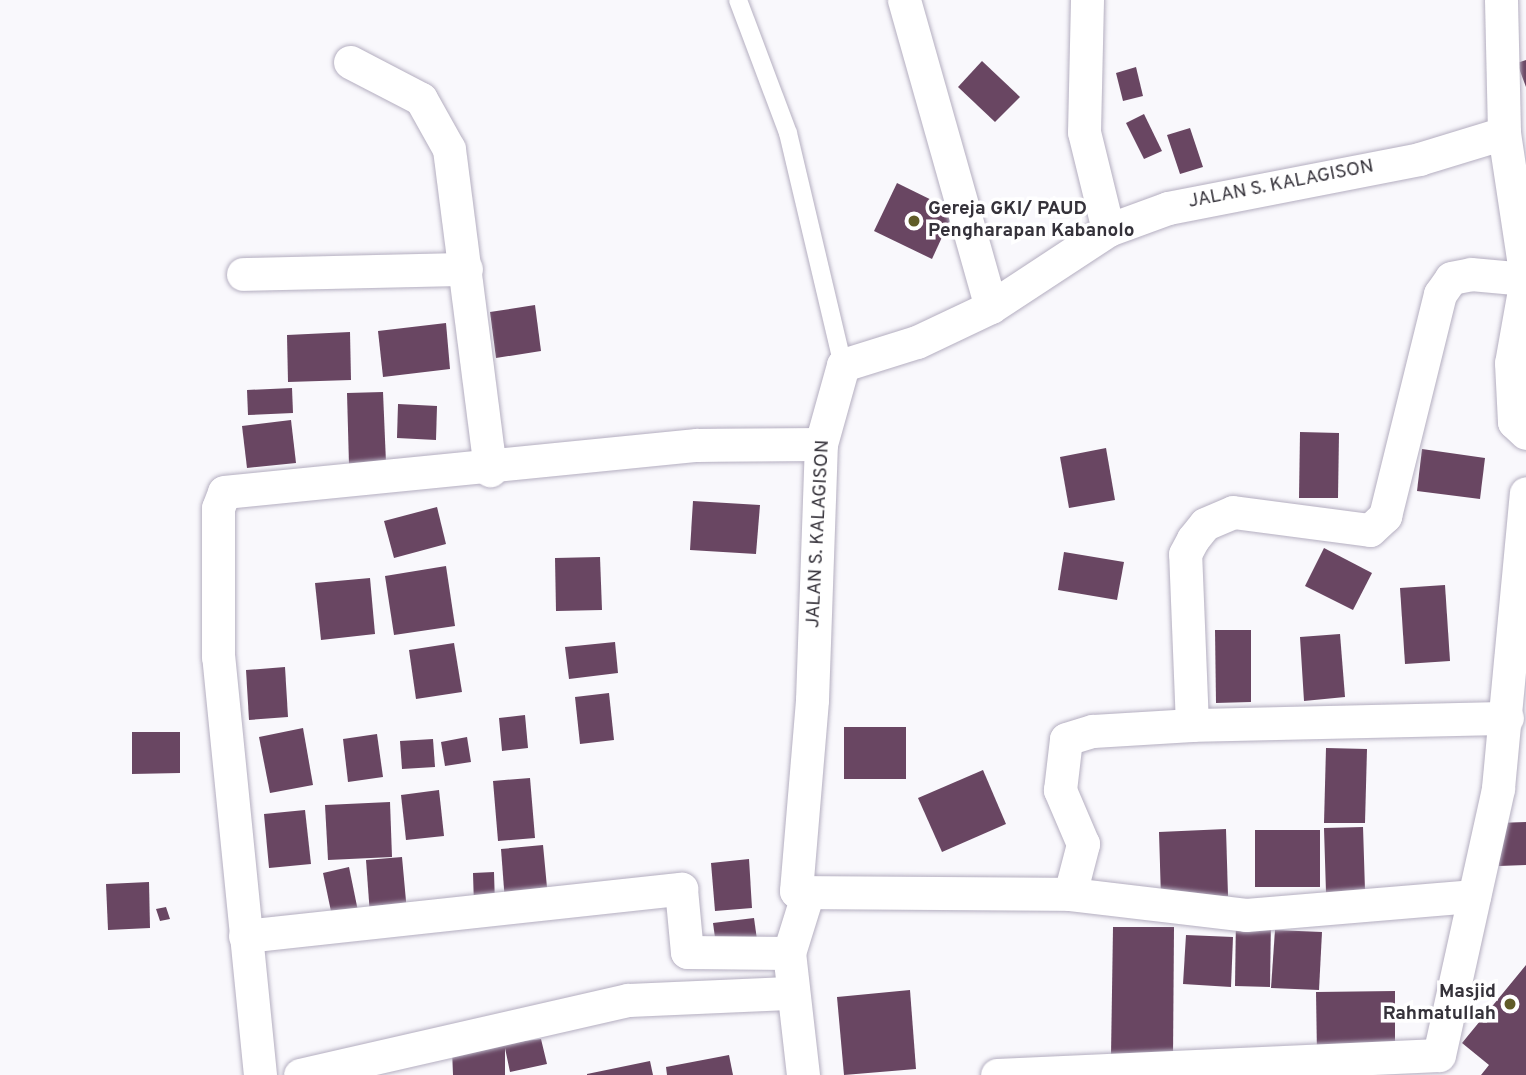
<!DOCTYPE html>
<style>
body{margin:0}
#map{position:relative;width:1526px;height:1075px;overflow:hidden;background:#f9f8fc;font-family:Overpass,sans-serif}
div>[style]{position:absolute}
.building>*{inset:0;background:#694662}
.roads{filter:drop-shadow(0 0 2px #b4aec0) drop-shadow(0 0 2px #b4aec0)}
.lane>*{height:18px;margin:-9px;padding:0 9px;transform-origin:9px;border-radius:9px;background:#fff}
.street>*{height:33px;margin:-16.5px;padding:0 16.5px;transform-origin:16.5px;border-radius:16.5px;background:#fff}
.dots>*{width:19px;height:19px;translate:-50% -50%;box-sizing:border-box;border:4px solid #fff;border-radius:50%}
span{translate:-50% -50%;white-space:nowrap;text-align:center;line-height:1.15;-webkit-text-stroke:7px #fff;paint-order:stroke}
.street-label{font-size:19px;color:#35323a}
.poi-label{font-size:19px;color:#35323a;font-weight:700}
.left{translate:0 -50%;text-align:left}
.right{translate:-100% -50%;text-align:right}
</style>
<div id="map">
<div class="building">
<div style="clip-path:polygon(1526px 60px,1526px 87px,1517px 63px)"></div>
<div style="clip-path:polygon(982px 61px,1020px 97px,995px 122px,958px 87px)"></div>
<div style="clip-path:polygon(1136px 67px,1143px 96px,1123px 101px,1116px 73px)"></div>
<div style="clip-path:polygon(1144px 114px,1162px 151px,1144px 159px,1126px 123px)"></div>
<div style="clip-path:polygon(1190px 128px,1203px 167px,1180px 174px,1167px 135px)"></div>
<div style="clip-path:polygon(897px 183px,954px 211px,932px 259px,874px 231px)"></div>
<div style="clip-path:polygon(535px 305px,541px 351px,496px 358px,490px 312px)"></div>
<div style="clip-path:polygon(446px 323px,450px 369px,383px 377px,378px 331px)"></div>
<div style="clip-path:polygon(350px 332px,351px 380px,288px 382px,287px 335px)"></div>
<div style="clip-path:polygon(292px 388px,293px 413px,248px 415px,247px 390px)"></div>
<div style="clip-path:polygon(383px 392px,386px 463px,349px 465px,347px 393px)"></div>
<div style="clip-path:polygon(398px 404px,437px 406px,436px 440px,397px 438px)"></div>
<div style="clip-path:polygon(291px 420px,296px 463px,247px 468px,242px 426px)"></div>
<div style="clip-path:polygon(1300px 432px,1339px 433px,1338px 498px,1299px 498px)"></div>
<div style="clip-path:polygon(1106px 448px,1115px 500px,1069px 508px,1060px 457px)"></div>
<div style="clip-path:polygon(1422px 449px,1485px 458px,1480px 499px,1417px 491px)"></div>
<div style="clip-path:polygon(693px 501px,760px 505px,756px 554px,690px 550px)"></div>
<div style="clip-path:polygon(437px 507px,446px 544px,394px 558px,384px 521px)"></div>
<div style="clip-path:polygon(1324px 548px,1372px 573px,1353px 610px,1305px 586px)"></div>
<div style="clip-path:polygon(1064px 552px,1124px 562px,1117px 600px,1058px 590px)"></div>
<div style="clip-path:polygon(600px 557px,602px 610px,556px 611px,555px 558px)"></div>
<div style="clip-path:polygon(446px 566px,455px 626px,394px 635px,385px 576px)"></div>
<div style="clip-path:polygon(370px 578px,375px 634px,321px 640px,315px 583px)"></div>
<div style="clip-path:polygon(1445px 585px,1450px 661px,1405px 664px,1400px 588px)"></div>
<div style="clip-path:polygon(1215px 630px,1251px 630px,1251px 702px,1216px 703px)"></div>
<div style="clip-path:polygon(1340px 634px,1345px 697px,1304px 701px,1300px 637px)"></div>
<div style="clip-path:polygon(615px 642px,618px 673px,569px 679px,565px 647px)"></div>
<div style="clip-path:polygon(454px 643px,462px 692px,416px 699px,409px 650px)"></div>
<div style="clip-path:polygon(285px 667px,288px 717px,249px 720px,246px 670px)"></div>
<div style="clip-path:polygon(609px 693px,614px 740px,580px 744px,575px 697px)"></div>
<div style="clip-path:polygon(525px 715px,528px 748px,502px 751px,499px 718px)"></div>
<div style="clip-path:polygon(844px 727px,906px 727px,906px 779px,844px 779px)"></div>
<div style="clip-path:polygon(303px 728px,313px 785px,270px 793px,259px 737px)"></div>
<div style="clip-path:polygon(132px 732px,180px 732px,180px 773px,132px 774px)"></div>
<div style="clip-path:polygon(377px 734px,383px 777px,348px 782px,343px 739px)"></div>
<div style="clip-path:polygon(467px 737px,471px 762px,445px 766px,441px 742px)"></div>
<div style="clip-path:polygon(433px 739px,435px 767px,402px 769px,400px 741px)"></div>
<div style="clip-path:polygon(1326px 748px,1367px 749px,1365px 823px,1324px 823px)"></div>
<div style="clip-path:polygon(983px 770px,1006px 824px,942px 852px,918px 798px)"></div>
<div style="clip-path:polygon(530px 778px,535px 838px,498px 841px,493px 781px)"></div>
<div style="clip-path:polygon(439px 790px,444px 836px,406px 840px,401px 795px)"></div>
<div style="clip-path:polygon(390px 802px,392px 857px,328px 860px,325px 805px)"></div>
<div style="clip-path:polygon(305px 810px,311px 864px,269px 868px,264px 814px)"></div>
<div style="clip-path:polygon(1526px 822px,1526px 865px,1499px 866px,1497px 823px)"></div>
<div style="clip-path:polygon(1363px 827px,1365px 891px,1326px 893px,1324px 828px)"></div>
<div style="clip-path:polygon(1226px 829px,1228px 896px,1161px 898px,1159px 832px)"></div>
<div style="clip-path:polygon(1255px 830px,1320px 830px,1320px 887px,1255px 887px)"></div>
<div style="clip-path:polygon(543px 845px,548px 898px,505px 902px,501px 849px)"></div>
<div style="clip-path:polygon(402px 857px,407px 912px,370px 915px,366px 860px)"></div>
<div style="clip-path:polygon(749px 859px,752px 908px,715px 911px,711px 863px)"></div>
<div style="clip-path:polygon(349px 867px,359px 916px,333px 921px,323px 873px)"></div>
<div style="clip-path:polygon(494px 872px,495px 905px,474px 906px,473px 873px)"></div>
<div style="clip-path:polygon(149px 882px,150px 928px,108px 930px,106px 884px)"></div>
<div style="clip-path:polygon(166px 907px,170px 919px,160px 921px,156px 909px)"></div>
<div style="clip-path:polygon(1236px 917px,1271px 917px,1270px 987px,1235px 986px)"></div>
<div style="clip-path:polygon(754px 918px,758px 947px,717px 952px,713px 923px)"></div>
<div style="clip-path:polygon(1113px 927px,1174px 927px,1173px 1057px,1111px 1056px)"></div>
<div style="clip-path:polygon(1275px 930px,1322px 932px,1319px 990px,1271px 988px)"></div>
<div style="clip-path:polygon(1186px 935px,1233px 937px,1231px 987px,1183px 984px)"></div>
<div style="clip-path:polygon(1526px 965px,1526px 1075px,1481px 1075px,1489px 1065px,1462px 1043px)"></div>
<div style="clip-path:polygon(910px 990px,916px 1069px,844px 1075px,837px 997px)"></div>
<div style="clip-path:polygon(1395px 991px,1395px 1054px,1317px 1055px,1316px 992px)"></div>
<div style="clip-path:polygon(541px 1039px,547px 1064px,510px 1072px,505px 1048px,505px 1075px,453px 1075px,452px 1050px)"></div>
<div style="clip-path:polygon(729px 1055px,733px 1075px,667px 1075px,666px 1067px)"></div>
<div style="clip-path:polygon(650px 1061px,653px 1075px,587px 1075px,587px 1074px)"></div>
</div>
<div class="roads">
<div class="lane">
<div style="left:738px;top:0;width:142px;rotate:69.4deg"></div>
<div style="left:788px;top:133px;width:238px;rotate:76.7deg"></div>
</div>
<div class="street">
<div style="left:904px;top:0;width:319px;rotate:74.2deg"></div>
<div style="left:1087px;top:0;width:132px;rotate:91.3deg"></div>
<div style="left:1084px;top:132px;width:101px;rotate:76.2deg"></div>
<div style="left:1501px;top:0;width:133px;rotate:88.7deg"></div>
<div style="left:350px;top:62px;width:80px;rotate:27.5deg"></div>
<div style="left:421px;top:99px;width:57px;rotate:60.8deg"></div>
<div style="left:449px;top:149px;width:324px;rotate:82.7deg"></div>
<div style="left:243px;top:274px;width:223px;rotate:-1.3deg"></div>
<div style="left:1192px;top:725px;width:315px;rotate:-1.3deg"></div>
<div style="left:808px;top:892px;width:262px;rotate:0.4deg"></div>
<div style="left:1070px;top:894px;width:52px;rotate:-75.4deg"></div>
<div style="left:1083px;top:844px;width:59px;rotate:-113.1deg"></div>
<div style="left:1060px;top:790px;width:51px;rotate:-83.3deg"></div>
<div style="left:1066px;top:739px;width:28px;rotate:-17deg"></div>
<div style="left:1093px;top:731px;width:99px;rotate:-3.5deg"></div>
<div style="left:1192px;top:725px;width:171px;rotate:-92.3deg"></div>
<div style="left:1185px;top:554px;width:17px;rotate:-62deg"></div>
<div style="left:1193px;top:539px;width:19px;rotate:-51deg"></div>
<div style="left:1205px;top:524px;width:30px;rotate:-23deg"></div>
<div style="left:1233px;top:512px;width:138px;rotate:7.5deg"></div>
<div style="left:1370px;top:530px;width:21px;rotate:-43deg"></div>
<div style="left:1385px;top:516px;width:229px;rotate:-76.1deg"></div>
<div style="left:1440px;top:294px;width:19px;rotate:-55deg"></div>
<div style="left:1451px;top:278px;width:20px;rotate:-11deg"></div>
<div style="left:1471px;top:274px;width:55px;rotate:5.2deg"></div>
<div style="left:1070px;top:894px;width:177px;rotate:6.8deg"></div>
<div style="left:1246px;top:915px;width:229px;rotate:-4.8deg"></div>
<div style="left:245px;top:936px;width:439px;rotate:-6.2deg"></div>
<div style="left:681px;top:889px;width:63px;rotate:84.6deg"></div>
<div style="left:687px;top:952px;width:102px;rotate:0.6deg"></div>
<div style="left:260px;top:1075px;width:420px;rotate:-95.7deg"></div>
<div style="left:218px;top:657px;width:149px;rotate:-90deg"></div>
<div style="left:218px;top:508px;width:17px;rotate:-69deg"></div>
<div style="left:224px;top:492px;width:475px;rotate:-5.7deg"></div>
<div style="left:697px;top:445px;width:124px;rotate:-0.5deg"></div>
<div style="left:300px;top:1075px;width:336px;rotate:-12.9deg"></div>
<div style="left:628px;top:1000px;width:161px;rotate:-2.5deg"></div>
<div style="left:803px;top:1075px;width:123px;rotate:-96.5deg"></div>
<div style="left:789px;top:953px;width:64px;rotate:-72.7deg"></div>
<div style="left:808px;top:892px;width:12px;rotate:-175deg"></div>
<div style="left:796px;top:891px;width:192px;rotate:-85.2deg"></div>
<div style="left:812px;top:700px;width:256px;rotate:-88deg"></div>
<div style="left:821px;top:444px;width:82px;rotate:-74.4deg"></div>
<div style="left:843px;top:365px;width:77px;rotate:-17.3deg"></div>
<div style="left:917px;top:342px;width:82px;rotate:-25.3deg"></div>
<div style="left:991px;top:307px;width:140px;rotate:-33.3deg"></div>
<div style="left:1108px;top:230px;width:64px;rotate:-20.1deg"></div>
<div style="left:1168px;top:208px;width:256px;rotate:-11deg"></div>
<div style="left:1419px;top:159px;width:89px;rotate:-17deg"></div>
<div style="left:1504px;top:133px;width:148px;rotate:81.4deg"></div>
<div style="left:1526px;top:279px;width:85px;rotate:100.1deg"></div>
<div style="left:1511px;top:363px;width:59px;rotate:87.1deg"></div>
<div style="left:1514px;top:422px;width:16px;rotate:43deg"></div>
<div style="left:997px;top:1075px;width:442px;rotate:-2.6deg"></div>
<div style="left:1439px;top:1055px;width:273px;rotate:-77.5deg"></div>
<div style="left:1498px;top:788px;width:296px;rotate:-84.6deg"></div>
</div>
</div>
<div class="dots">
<div style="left:914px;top:221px;background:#605c28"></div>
<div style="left:1510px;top:1004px;background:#605c28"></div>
</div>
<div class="street-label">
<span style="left:1281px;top:185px;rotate:-11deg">JALAN S. KALAGISON</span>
<span style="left:819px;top:534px;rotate:-87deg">JALAN S. KALAGISON</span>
</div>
<div class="poi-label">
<span class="left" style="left:928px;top:221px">Gereja GKI/ PAUD<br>Pengharapan Kabanolo</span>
<span class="right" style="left:1496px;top:1004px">Masjid<br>Rahmatullah</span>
</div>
</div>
